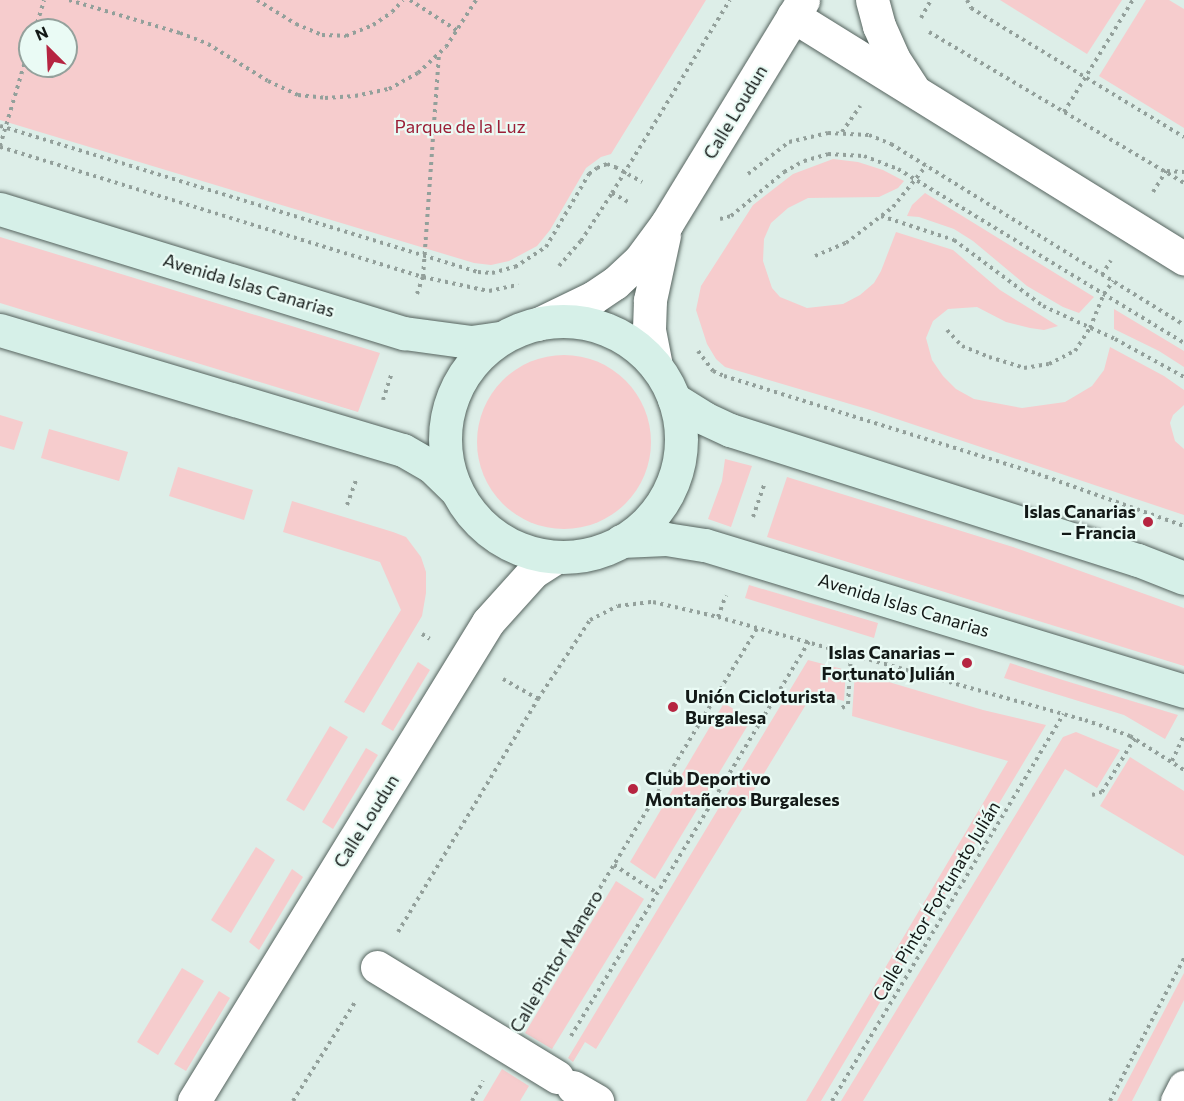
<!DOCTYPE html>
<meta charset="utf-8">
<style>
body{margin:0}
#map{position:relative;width:1184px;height:1101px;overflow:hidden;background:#ddeee8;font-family:Commissioner,sans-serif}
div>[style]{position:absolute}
.green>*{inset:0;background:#f6cccd}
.round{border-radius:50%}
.path>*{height:4px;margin-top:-2px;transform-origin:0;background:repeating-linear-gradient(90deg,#93a09b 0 3px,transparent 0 7.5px)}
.roads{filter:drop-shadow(0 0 2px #55635e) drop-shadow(0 0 2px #55635e)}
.street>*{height:33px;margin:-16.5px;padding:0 16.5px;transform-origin:16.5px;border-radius:16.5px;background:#fff}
.secondary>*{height:33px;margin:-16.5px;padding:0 16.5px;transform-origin:16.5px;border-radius:16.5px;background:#d6f0e8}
.secondary>.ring{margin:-16.5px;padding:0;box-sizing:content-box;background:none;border:33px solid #d6f0e8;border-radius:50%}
.dots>*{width:16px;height:16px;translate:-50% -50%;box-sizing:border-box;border:3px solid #eafbf5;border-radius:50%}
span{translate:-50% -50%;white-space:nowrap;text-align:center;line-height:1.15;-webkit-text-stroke:4.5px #eafbf5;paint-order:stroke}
.street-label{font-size:18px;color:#131917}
.park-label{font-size:18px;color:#9b1f37}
.poi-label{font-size:18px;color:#131917;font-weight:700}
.right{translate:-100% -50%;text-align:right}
.left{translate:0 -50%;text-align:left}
.north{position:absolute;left:18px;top:18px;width:60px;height:60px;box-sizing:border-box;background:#eafbf5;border:2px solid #94a19c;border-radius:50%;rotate:336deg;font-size:16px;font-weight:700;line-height:24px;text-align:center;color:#131917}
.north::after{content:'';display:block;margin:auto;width:21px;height:27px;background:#b62541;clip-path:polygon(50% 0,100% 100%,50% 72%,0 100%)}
</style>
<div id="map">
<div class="green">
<div style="clip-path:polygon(evenodd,0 0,706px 0,611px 154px,601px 157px,586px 168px,550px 230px,537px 246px,509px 261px,491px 265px,474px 263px,0 120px,0 0,30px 30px,66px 30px,66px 66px,30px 66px,30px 30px)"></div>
<div style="clip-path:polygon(1000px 0,1122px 0,1087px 54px)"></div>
<div style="clip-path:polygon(1146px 0,1169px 0,1184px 9px,1184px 128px,1099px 76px)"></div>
<div style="clip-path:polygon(833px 159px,858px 162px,883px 170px,904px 181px,898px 188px,879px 197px,808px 198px,788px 208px,771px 223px,764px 239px,763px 261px,772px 288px,780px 297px,807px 308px,843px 304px,860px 295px,874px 283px,881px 271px,896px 232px,953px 250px,1000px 290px,1058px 326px,1044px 330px,1030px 328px,1006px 322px,977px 307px,948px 309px,933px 321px,926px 338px,932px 360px,943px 376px,956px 389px,974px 399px,1022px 408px,1065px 402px,1092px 386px,1104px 370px,1110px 347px,1164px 376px,1184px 390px,1184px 405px,1173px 415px,1170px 423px,1175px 441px,1184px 449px,1184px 515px,867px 409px,725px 367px,716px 359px,707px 344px,696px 310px,701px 286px,753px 205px,793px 174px)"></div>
<div style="clip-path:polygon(925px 193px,1094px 297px,1079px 313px,1063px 307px,1027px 286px,973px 241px,954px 229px,919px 217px,907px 216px,912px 205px)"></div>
<div style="clip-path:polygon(0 237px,380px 353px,358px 412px,0 303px)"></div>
<div style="clip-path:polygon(1114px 309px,1184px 351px,1184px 367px,1159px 351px,1114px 329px)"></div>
<div class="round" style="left:477px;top:355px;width:174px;height:174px"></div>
<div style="clip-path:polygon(0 415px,23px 422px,14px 450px,0 446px)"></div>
<div style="clip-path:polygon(49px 429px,128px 452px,119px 481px,41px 458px)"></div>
<div style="clip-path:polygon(725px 459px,752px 466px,731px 527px,708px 519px,722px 481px)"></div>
<div style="clip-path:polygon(178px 467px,253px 490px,244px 520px,169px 496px)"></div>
<div style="clip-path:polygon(787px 477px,1013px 547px,1184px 608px,1184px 666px,767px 537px)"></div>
<div style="clip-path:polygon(292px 501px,393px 532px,406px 537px,421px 557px,426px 572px,426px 593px,422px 616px,364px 713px,344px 702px,401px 610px,380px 562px,283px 532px)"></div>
<div style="clip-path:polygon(749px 585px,878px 623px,874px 638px,745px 598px)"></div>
<div style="clip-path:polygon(808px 660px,846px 670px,844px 701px,813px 693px,596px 1049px,585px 1042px,573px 1062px,568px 1058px)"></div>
<div style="clip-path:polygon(418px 662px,430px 670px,393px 731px,381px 724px)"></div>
<div style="clip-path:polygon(1010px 663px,1066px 681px,1178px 715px,1165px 739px,1124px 715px,1004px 678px)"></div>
<div style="clip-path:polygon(855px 672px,983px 710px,1046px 725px,821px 1101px,806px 1101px,1008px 761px,852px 716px)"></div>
<div style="clip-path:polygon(724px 703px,751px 720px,655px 879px,630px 862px)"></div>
<div style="clip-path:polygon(330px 726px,348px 737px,304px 811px,286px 800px)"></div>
<div style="clip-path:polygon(1076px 732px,1120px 750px,1097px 788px,1065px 769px,863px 1101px,841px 1101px,1063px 737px)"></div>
<div style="clip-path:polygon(366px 748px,378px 755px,333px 829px,322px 822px)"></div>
<div style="clip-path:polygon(1130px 757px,1184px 791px,1184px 856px,1100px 806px)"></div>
<div style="clip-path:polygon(256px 847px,275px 860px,231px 933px,211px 920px)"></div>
<div style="clip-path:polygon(292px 869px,303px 877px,259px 950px,249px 942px)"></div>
<div style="clip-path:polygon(616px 881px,644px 899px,552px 1049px,525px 1033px)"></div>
<div style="clip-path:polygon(182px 968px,204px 981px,158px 1055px,137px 1042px)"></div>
<div style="clip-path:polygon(1184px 973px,1184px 1000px,1132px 1101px,1117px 1101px)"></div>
<div style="clip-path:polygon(219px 991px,230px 998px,186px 1071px,174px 1064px)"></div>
<div style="clip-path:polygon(502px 1069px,529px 1086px,520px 1101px,483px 1101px)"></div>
</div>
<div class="path">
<div style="left:69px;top:0;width:116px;rotate:16.6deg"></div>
<div style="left:180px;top:33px;width:30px;rotate:21deg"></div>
<div style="left:208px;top:44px;width:70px;rotate:31.7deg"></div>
<div style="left:268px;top:81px;width:33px;rotate:25deg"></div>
<div style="left:298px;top:95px;width:27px;rotate:6deg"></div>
<div style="left:325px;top:98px;width:30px;rotate:-4deg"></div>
<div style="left:355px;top:96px;width:35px;rotate:-12deg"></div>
<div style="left:389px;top:89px;width:33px;rotate:-29deg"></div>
<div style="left:418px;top:73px;width:38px;rotate:-43deg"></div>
<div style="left:446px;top:47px;width:56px;rotate:-57.4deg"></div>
<div style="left:257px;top:0;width:46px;rotate:31.6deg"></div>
<div style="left:296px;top:24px;width:28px;rotate:23deg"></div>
<div style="left:322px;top:35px;width:24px;rotate:2deg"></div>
<div style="left:346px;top:36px;width:29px;rotate:-22deg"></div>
<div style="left:373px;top:25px;width:23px;rotate:-34deg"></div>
<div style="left:392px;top:12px;width:16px;rotate:-47deg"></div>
<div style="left:410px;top:0;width:57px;rotate:32.9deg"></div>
<div style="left:967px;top:0;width:9px;rotate:63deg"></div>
<div style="left:971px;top:8px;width:249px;rotate:31.2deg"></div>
<div style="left:921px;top:18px;width:21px;rotate:-61deg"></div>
<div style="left:35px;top:30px;width:31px;rotate:-73deg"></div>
<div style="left:929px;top:32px;width:296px;rotate:30.6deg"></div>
<div style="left:1064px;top:112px;width:132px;rotate:-58.4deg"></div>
<div style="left:0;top:126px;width:500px;rotate:17deg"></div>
<div style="left:478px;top:272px;width:14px;rotate:4deg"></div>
<div style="left:492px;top:273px;width:24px;rotate:-15deg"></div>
<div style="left:515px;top:267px;width:37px;rotate:-33deg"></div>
<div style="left:546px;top:247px;width:85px;rotate:-59.5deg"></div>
<div style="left:589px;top:174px;width:10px;rotate:-37deg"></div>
<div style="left:597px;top:168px;width:11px;rotate:-22deg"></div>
<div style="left:607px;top:164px;width:9px;rotate:21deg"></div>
<div style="left:615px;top:167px;width:31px;rotate:29deg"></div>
<div style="left:842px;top:132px;width:32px;rotate:-55deg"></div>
<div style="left:0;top:146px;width:105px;rotate:-73.5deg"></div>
<div style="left:0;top:147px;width:443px;rotate:17.1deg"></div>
<div style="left:423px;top:277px;width:67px;rotate:12deg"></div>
<div style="left:489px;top:291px;width:30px;rotate:-12deg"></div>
<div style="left:1167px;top:171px;width:17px;rotate:3deg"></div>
<div style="left:748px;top:174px;width:52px;rotate:-38deg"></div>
<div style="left:789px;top:142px;width:40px;rotate:-13deg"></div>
<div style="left:828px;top:133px;width:41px;rotate:2.8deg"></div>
<div style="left:869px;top:135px;width:24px;rotate:22deg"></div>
<div style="left:891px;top:144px;width:344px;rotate:31.7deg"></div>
<div style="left:1153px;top:192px;width:25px;rotate:-58deg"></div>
<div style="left:612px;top:193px;width:21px;rotate:29deg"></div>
<div style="left:881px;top:216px;width:77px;rotate:18.2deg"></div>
<div style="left:954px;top:240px;width:111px;rotate:36.6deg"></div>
<div style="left:1043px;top:306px;width:79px;rotate:24.6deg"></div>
<div style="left:1115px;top:339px;width:79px;rotate:28.8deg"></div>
<div style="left:720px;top:219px;width:11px;rotate:-15deg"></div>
<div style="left:731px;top:216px;width:69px;rotate:-39.7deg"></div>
<div style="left:784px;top:172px;width:23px;rotate:-29deg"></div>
<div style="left:804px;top:161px;width:25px;rotate:-16deg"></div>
<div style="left:828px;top:154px;width:36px;rotate:3deg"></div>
<div style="left:864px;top:156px;width:36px;rotate:21deg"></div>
<div style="left:898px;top:169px;width:335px;rotate:31.3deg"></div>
<div style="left:815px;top:256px;width:34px;rotate:-23deg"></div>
<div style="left:846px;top:243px;width:59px;rotate:-37.5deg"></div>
<div style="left:893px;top:207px;width:53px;rotate:-51.2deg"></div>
<div style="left:559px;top:266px;width:33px;rotate:-49deg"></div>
<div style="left:581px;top:241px;width:57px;rotate:-57.1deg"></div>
<div style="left:612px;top:193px;width:226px;rotate:-58.6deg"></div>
<div style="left:1102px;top:275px;width:17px;rotate:-59deg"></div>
<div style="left:417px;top:294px;width:18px;rotate:-71deg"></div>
<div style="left:423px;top:277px;width:224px;rotate:-85.9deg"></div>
<div style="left:947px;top:330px;width:22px;rotate:47deg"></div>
<div style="left:962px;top:346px;width:29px;rotate:22deg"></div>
<div style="left:989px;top:357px;width:37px;rotate:17deg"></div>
<div style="left:1024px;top:368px;width:25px;rotate:-9deg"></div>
<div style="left:1049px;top:364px;width:29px;rotate:-27deg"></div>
<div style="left:1075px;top:351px;width:27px;rotate:-57deg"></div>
<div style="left:1090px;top:328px;width:37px;rotate:-68deg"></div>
<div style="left:1104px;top:294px;width:16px;rotate:-55deg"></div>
<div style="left:698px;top:351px;width:25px;rotate:53deg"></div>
<div style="left:713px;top:371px;width:12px;rotate:24deg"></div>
<div style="left:724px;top:376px;width:329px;rotate:17.3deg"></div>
<div style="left:1038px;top:474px;width:155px;rotate:19.6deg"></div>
<div style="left:383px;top:400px;width:29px;rotate:-72deg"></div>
<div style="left:347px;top:505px;width:29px;rotate:-70deg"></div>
<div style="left:753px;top:517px;width:34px;rotate:-71deg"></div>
<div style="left:718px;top:617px;width:23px;rotate:-70deg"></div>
<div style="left:422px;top:634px;width:9px;rotate:32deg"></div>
<div style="left:503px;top:679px;width:40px;rotate:29.7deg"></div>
<div style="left:842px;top:708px;width:7px;rotate:-34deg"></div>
<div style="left:848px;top:704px;width:51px;rotate:-86.6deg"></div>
<div style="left:1172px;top:761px;width:29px;rotate:-65deg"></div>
<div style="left:1092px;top:795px;width:10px;rotate:-17deg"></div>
<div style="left:1102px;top:792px;width:63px;rotate:-58.6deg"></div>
<div style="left:614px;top:865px;width:51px;rotate:33.1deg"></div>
<div style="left:398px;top:932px;width:272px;rotate:-59deg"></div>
<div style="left:538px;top:699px;width:95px;rotate:-56.6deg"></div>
<div style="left:590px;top:620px;width:31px;rotate:-27deg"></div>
<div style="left:618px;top:606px;width:35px;rotate:-7deg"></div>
<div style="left:653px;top:602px;width:67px;rotate:13deg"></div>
<div style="left:718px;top:617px;width:381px;rotate:15.7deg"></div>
<div style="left:1085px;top:720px;width:48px;rotate:19.6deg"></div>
<div style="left:1130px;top:736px;width:64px;rotate:32.2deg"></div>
<div style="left:526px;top:1010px;width:446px;rotate:-58.8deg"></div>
<div style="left:571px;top:1036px;width:461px;rotate:-58.9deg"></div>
<div style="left:293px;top:1101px;width:117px;rotate:-57.9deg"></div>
<div style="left:472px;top:1101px;width:23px;rotate:-61deg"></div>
<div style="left:832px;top:1101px;width:451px;rotate:-59.1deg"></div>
<div style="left:1110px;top:1101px;width:161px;rotate:-62.6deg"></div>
</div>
<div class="roads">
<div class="street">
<div style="left:872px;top:0;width:27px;rotate:75deg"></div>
<div style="left:879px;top:26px;width:35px;rotate:66deg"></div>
<div style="left:893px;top:58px;width:35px;rotate:57deg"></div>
<div style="left:793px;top:16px;width:460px;rotate:31.8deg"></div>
<div style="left:538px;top:324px;width:62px;rotate:-25.7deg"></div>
<div style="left:594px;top:297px;width:25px;rotate:-34deg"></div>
<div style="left:615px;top:283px;width:33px;rotate:-43deg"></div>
<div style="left:639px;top:261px;width:47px;rotate:-53.6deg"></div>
<div style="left:667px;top:223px;width:261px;rotate:-58.6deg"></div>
<div style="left:656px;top:366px;width:38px;rotate:-101deg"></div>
<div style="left:649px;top:329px;width:29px;rotate:-88deg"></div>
<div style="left:650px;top:300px;width:66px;rotate:-77.8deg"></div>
<div style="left:377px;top:967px;width:211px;rotate:31.4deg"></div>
<div style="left:573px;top:1087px;width:28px;rotate:30deg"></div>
<div style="left:194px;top:1101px;width:562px;rotate:-58.46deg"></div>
<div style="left:488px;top:622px;width:67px;rotate:-48deg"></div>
<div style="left:533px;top:572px;width:27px;rotate:-33deg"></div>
<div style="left:1177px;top:1101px;width:16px;rotate:-63deg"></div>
</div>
<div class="secondary">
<div style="left:0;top:209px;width:423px;rotate:17.1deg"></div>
<div style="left:404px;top:333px;width:68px;rotate:7.7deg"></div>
<div style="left:471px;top:342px;width:30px;rotate:-8deg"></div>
<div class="ring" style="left:445px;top:321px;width:203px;height:203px"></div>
<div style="left:0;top:330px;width:420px;rotate:16.6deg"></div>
<div style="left:403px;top:450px;width:32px;rotate:30deg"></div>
<div style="left:431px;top:466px;width:35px;rotate:44deg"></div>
<div style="left:674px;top:399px;width:36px;rotate:32deg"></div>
<div style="left:704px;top:418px;width:29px;rotate:25deg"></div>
<div style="left:730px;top:430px;width:428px;rotate:17.7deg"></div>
<div style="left:1138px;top:560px;width:49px;rotate:21.4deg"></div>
<div style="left:621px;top:541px;width:45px;rotate:-2.5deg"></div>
<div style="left:666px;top:539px;width:39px;rotate:9deg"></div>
<div style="left:705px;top:545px;width:501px;rotate:16.95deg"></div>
</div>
</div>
<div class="dots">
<div style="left:1148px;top:522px;background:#b62541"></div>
<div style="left:967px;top:663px;background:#b62541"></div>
<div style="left:673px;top:707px;background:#b62541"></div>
<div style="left:633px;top:789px;background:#b62541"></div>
</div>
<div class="street-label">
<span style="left:735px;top:112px;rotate:-59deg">Calle Loudun</span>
<span style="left:249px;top:285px;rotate:17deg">Avenida Islas Canarias</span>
<span style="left:904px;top:605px;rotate:17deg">Avenida Islas Canarias</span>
<span style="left:366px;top:821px;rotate:-58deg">Calle Loudun</span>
<span style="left:936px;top:901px;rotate:-59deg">Calle Pintor Fortunato Julián</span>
<span style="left:556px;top:961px;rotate:-59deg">Calle Pintor Manero</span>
</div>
<div class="park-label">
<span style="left:460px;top:126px">Parque de la Luz</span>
</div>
<div class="poi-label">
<span class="right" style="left:1136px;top:522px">Islas Canarias<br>– Francia</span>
<span class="right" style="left:955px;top:663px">Islas Canarias –<br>Fortunato Julián</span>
<span class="left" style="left:685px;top:707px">Unión Cicloturista<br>Burgalesa</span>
<span class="left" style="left:645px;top:789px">Club Deportivo<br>Montañeros Burgaleses</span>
</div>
<div class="north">N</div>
</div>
